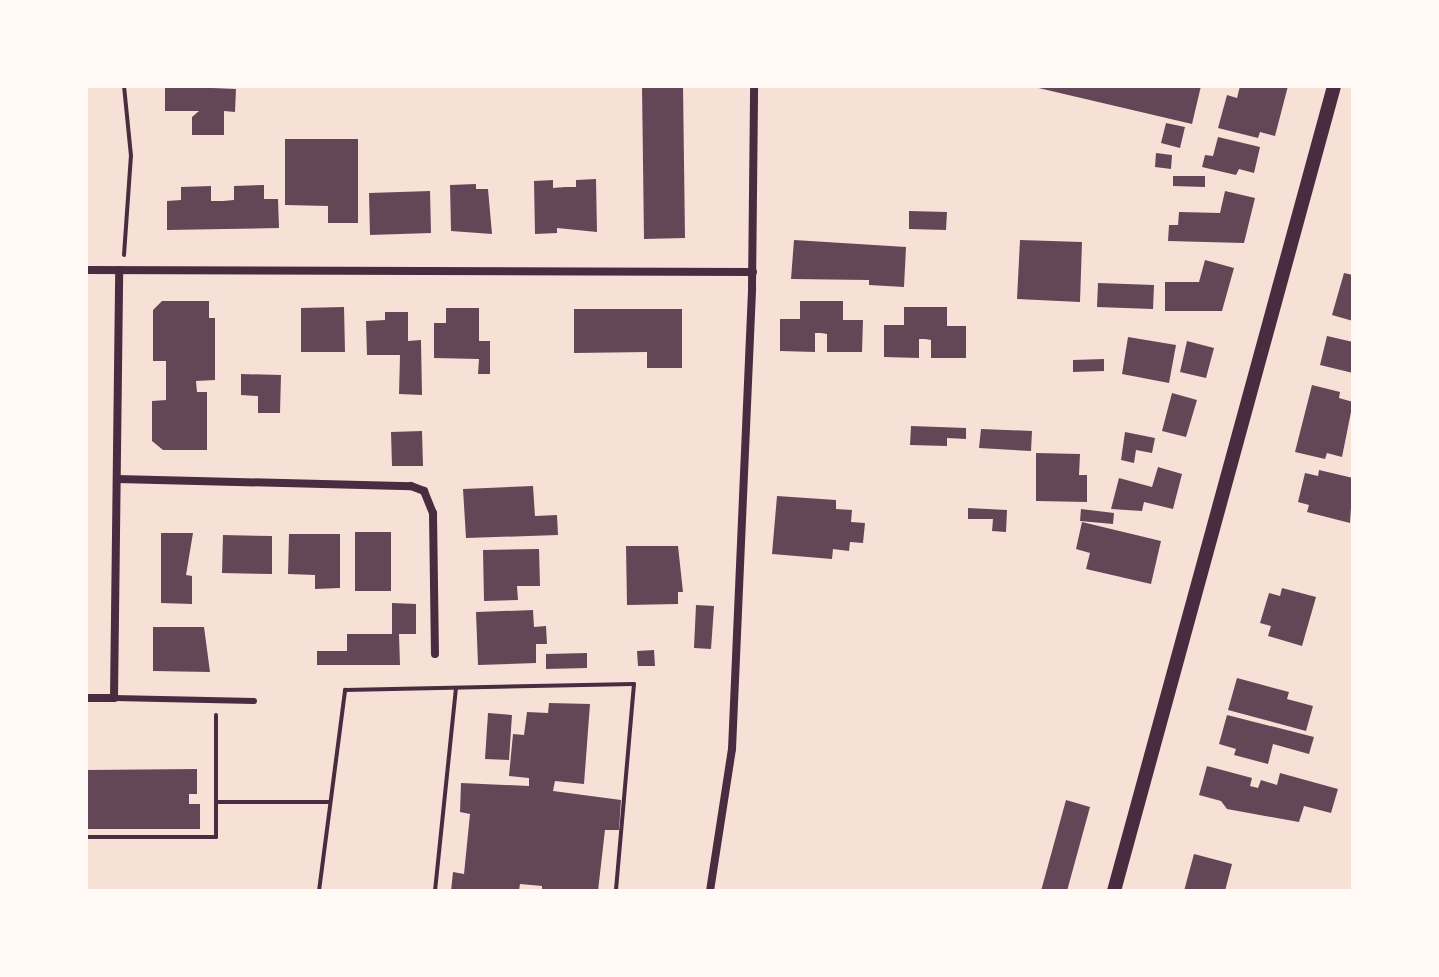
<!DOCTYPE html>
<style>
body{margin:0}
#map{position:relative;width:1439px;height:977px;overflow:hidden;background:#f7e1d7;font-family:"PT Sans Narrow",sans-serif}
div>[style]{position:absolute}
.building>*{inset:0;background:#644757}
.path>*{height:4px;margin:-2px;padding:0 2px;transform-origin:2px;border-radius:2px;background:#4a2c40}
.service>*{height:6px;margin:-3px;padding:0 3px;transform-origin:3px;border-radius:3px;background:#4a2c40}
.minor>*{height:8px;margin:-4px;padding:0 4px;transform-origin:4px;border-radius:4px;background:#4a2c40}
.tertiary>*{height:14px;margin:-7px;padding:0 7px;transform-origin:7px;border-radius:7px;background:#4a2c40}
span{translate:-50% -50%;white-space:nowrap;text-align:center;line-height:1.15;-webkit-text-stroke:6px #fffaf5;paint-order:stroke}
.frame{position:absolute;inset:0;border:88px solid #fffaf5;pointer-events:none}
</style>
<div id="map">
<div class="building">
<div style="clip-path:polygon(165px 86px,236px 89px,235px 112px,224px 111px,224px 135px,192px 135px,192px 117px,199px 111px,165px 111px)"></div>
<div style="clip-path:polygon(642px 86px,683px 86px,685px 238px,644px 239px)"></div>
<div style="clip-path:polygon(1030px 86px,1201px 86px,1192px 124px)"></div>
<div style="clip-path:polygon(1240px 86px,1288px 86px,1275px 136px,1260px 132px,1258px 138px,1218px 128px,1227px 95px,1237px 98px)"></div>
<div style="clip-path:polygon(1166px 123px,1185px 127px,1180px 148px,1161px 143px)"></div>
<div style="clip-path:polygon(1218px 137px,1260px 147px,1254px 173px,1239px 169px,1236px 175px,1202px 167px,1205px 155px,1213px 156px)"></div>
<div style="clip-path:polygon(285px 139px,358px 139px,358px 223px,328px 223px,328px 206px,285px 205px)"></div>
<div style="clip-path:polygon(1156px 153px,1172px 155px,1171px 169px,1155px 167px)"></div>
<div style="clip-path:polygon(1173px 176px,1205px 176px,1205px 187px,1173px 186px)"></div>
<div style="clip-path:polygon(596px 179px,597px 232px,557px 228px,557px 233px,535px 234px,534px 181px,553px 180px,553px 188px,565px 187px,576px 187px,576px 180px)"></div>
<div style="clip-path:polygon(476px 184px,476px 189px,488px 189px,492px 234px,451px 231px,450px 185px)"></div>
<div style="clip-path:polygon(264px 185px,264px 199px,278px 199px,279px 228px,167px 230px,167px 201px,181px 200px,181px 187px,211px 186px,211px 201px,223px 201px,234px 200px,234px 186px)"></div>
<div style="clip-path:polygon(430px 191px,431px 233px,370px 235px,369px 193px)"></div>
<div style="clip-path:polygon(1225px 191px,1255px 198px,1244px 243px,1168px 241px,1169px 225px,1178px 225px,1179px 212px,1220px 213px)"></div>
<div style="clip-path:polygon(909px 211px,947px 212px,946px 230px,909px 229px)"></div>
<div style="clip-path:polygon(794px 240px,906px 247px,904px 287px,869px 285px,869px 280px,791px 279px)"></div>
<div style="clip-path:polygon(1020px 240px,1082px 242px,1080px 302px,1017px 299px)"></div>
<div style="clip-path:polygon(1205px 260px,1234px 268px,1222px 311px,1165px 311px,1165px 282px,1199px 282px)"></div>
<div style="clip-path:polygon(1344px 273px,1353px 275px,1353px 321px,1332px 315px)"></div>
<div style="clip-path:polygon(1098px 283px,1154px 285px,1153px 309px,1097px 307px)"></div>
<div style="clip-path:polygon(162px 301px,209px 301px,209px 318px,215px 318px,215px 380px,196px 381px,197px 392px,207px 392px,207px 450px,163px 450px,152px 441px,152px 401px,166px 400px,166px 361px,153px 361px,153px 310px)"></div>
<div style="clip-path:polygon(800px 301px,843px 301px,843px 320px,863px 320px,862px 352px,827px 352px,827px 334px,821px 333px,815px 333px,815px 352px,780px 351px,780px 319px,800px 319px)"></div>
<div style="clip-path:polygon(344px 307px,345px 352px,301px 352px,301px 308px)"></div>
<div style="clip-path:polygon(904px 307px,947px 307px,947px 326px,966px 326px,966px 358px,931px 358px,931px 340px,925px 339px,919px 339px,919px 358px,884px 357px,884px 325px,904px 325px)"></div>
<div style="clip-path:polygon(446px 308px,479px 308px,479px 341px,490px 341px,490px 374px,478px 374px,479px 359px,434px 358px,434px 323px,446px 323px)"></div>
<div style="clip-path:polygon(574px 309px,682px 309px,682px 368px,647px 368px,647px 352px,574px 353px)"></div>
<div style="clip-path:polygon(385px 312px,408px 312px,408px 341px,421px 340px,422px 395px,399px 394px,400px 355px,367px 355px,366px 321px,385px 320px)"></div>
<div style="clip-path:polygon(1327px 336px,1353px 342px,1353px 373px,1320px 365px)"></div>
<div style="clip-path:polygon(1128px 337px,1176px 345px,1169px 383px,1122px 374px)"></div>
<div style="clip-path:polygon(1187px 341px,1214px 348px,1206px 378px,1180px 372px)"></div>
<div style="clip-path:polygon(1104px 359px,1104px 371px,1073px 372px,1073px 360px)"></div>
<div style="clip-path:polygon(241px 374px,281px 375px,280px 413px,258px 413px,258px 396px,241px 395px)"></div>
<div style="clip-path:polygon(1312px 385px,1340px 392px,1339px 398px,1353px 402px,1342px 457px,1327px 453px,1325px 459px,1295px 452px)"></div>
<div style="clip-path:polygon(1172px 393px,1197px 400px,1186px 437px,1162px 431px)"></div>
<div style="clip-path:polygon(911px 426px,966px 428px,966px 439px,947px 438px,947px 446px,910px 445px)"></div>
<div style="clip-path:polygon(981px 429px,1032px 431px,1031px 451px,979px 448px)"></div>
<div style="clip-path:polygon(422px 431px,423px 466px,392px 466px,391px 432px)"></div>
<div style="clip-path:polygon(1125px 432px,1155px 438px,1152px 453px,1136px 450px,1134px 463px,1121px 460px)"></div>
<div style="clip-path:polygon(1036px 453px,1080px 454px,1079px 475px,1087px 475px,1087px 502px,1036px 501px)"></div>
<div style="clip-path:polygon(1158px 467px,1182px 474px,1173px 509px,1144px 502px,1142px 511px,1111px 509px,1119px 478px,1152px 487px)"></div>
<div style="clip-path:polygon(1319px 470px,1353px 478px,1350px 523px,1307px 512px,1309px 505px,1298px 502px,1305px 473px,1318px 476px)"></div>
<div style="clip-path:polygon(533px 486px,535px 516px,557px 515px,558px 535px,466px 538px,463px 489px)"></div>
<div style="clip-path:polygon(777px 496px,836px 500px,836px 509px,852px 510px,851px 522px,865px 523px,863px 543px,850px 542px,849px 551px,833px 549px,832px 559px,772px 554px)"></div>
<div style="clip-path:polygon(968px 508px,1007px 510px,1006px 532px,992px 531px,993px 519px,968px 519px)"></div>
<div style="clip-path:polygon(1081px 509px,1114px 513px,1113px 524px,1080px 521px)"></div>
<div style="clip-path:polygon(1082px 522px,1161px 541px,1151px 584px,1086px 569px,1090px 553px,1076px 549px)"></div>
<div style="clip-path:polygon(355px 532px,391px 532px,391px 591px,355px 591px)"></div>
<div style="clip-path:polygon(161px 533px,193px 533px,186px 575px,192px 576px,192px 604px,161px 603px)"></div>
<div style="clip-path:polygon(289px 534px,340px 534px,340px 588px,315px 589px,315px 575px,288px 574px)"></div>
<div style="clip-path:polygon(223px 535px,272px 536px,272px 574px,222px 573px)"></div>
<div style="clip-path:polygon(626px 546px,678px 546px,683px 592px,678px 592px,678px 604px,627px 605px)"></div>
<div style="clip-path:polygon(539px 549px,540px 586px,517px 586px,518px 600px,484px 601px,483px 550px)"></div>
<div style="clip-path:polygon(1282px 588px,1316px 597px,1302px 646px,1268px 636px,1271px 626px,1260px 623px,1269px 593px,1280px 596px)"></div>
<div style="clip-path:polygon(392px 603px,416px 604px,416px 634px,399px 634px,400px 665px,317px 665px,317px 651px,347px 651px,347px 634px,392px 634px)"></div>
<div style="clip-path:polygon(696px 605px,714px 606px,711px 649px,694px 648px)"></div>
<div style="clip-path:polygon(533px 610px,534px 627px,546px 626px,547px 644px,536px 644px,536px 663px,478px 665px,476px 612px)"></div>
<div style="clip-path:polygon(153px 627px,204px 627px,210px 672px,153px 671px)"></div>
<div style="clip-path:polygon(654px 650px,655px 666px,638px 666px,637px 651px)"></div>
<div style="clip-path:polygon(587px 653px,587px 668px,546px 669px,546px 654px)"></div>
<div style="clip-path:polygon(1237px 678px,1289px 692px,1287px 699px,1313px 706px,1306px 731px,1228px 710px)"></div>
<div style="clip-path:polygon(549px 703px,590px 704px,584px 784px,555px 781px,553px 791px,621px 800px,619px 830px,605px 830px,598px 891px,542px 891px,542px 886px,520px 884px,519px 891px,451px 891px,453px 872px,464px 874px,470px 814px,460px 812px,461px 783px,529px 786px,529px 778px,509px 776px,513px 734px,524px 735px,527px 712px,548px 713px)"></div>
<div style="clip-path:polygon(488px 713px,512px 715px,509px 760px,485px 759px)"></div>
<div style="clip-path:polygon(1227px 715px,1314px 737px,1309px 754px,1273px 744px,1268px 764px,1234px 755px,1236px 749px,1219px 744px)"></div>
<div style="clip-path:polygon(1207px 766px,1252px 778px,1250px 786px,1258px 788px,1261px 780px,1277px 785px,1280px 773px,1338px 789px,1331px 813px,1304px 806px,1299px 822px,1227px 809px,1221px 801px,1199px 795px)"></div>
<div style="clip-path:polygon(197px 769px,197px 794px,189px 794px,189px 804px,200px 804px,200px 829px,86px 829px,86px 770px)"></div>
<div style="clip-path:polygon(1066px 800px,1090px 807px,1067px 891px,1041px 891px)"></div>
<div style="clip-path:polygon(1194px 854px,1232px 864px,1225px 891px,1184px 891px)"></div>
</div>
<div class="path">
<div style="left:124px;top:255px;width:99px;rotate:-86deg"></div>
<div style="left:131px;top:156px;width:70px;rotate:-95.7deg"></div>
<div style="left:216px;top:715px;width:87px;rotate:90deg"></div>
<div style="left:216px;top:802px;width:114px"></div>
<div style="left:86px;top:837px;width:130px"></div>
<div style="left:216px;top:837px;width:35px;rotate:-90deg"></div>
<div style="left:319px;top:891px;width:203px;rotate:-82.6deg"></div>
<div style="left:345px;top:690px;width:289px;rotate:-1.2deg"></div>
<div style="left:634px;top:684px;width:208px;rotate:95deg"></div>
<div style="left:435px;top:891px;width:204px;rotate:-84.1deg"></div>
</div>
<div class="service">
<div style="left:114px;top:698px;width:140px;rotate:1.2deg"></div>
</div>
<div class="minor">
<div style="left:86px;top:270px;width:667px;rotate:0.17deg"></div>
<div style="left:117px;top:479px;width:294px;rotate:1.4deg"></div>
<div style="left:411px;top:486px;width:14px;rotate:21deg"></div>
<div style="left:424px;top:491px;width:24px;rotate:68deg"></div>
<div style="left:433px;top:513px;width:141px;rotate:89.2deg"></div>
<div style="left:86px;top:698px;width:28px"></div>
<div style="left:114px;top:698px;width:428px;rotate:-89.3deg"></div>
<div style="left:710px;top:891px;width:144px;rotate:-81.2deg"></div>
<div style="left:732px;top:749px;width:461px;rotate:-87.5deg"></div>
<div style="left:752px;top:288px;width:202px;rotate:-89.4deg"></div>
</div>
<div class="tertiary">
<div style="left:1114px;top:891px;width:835px;rotate:-74.71deg"></div>
</div>
<div class="frame"></div>
</div>
